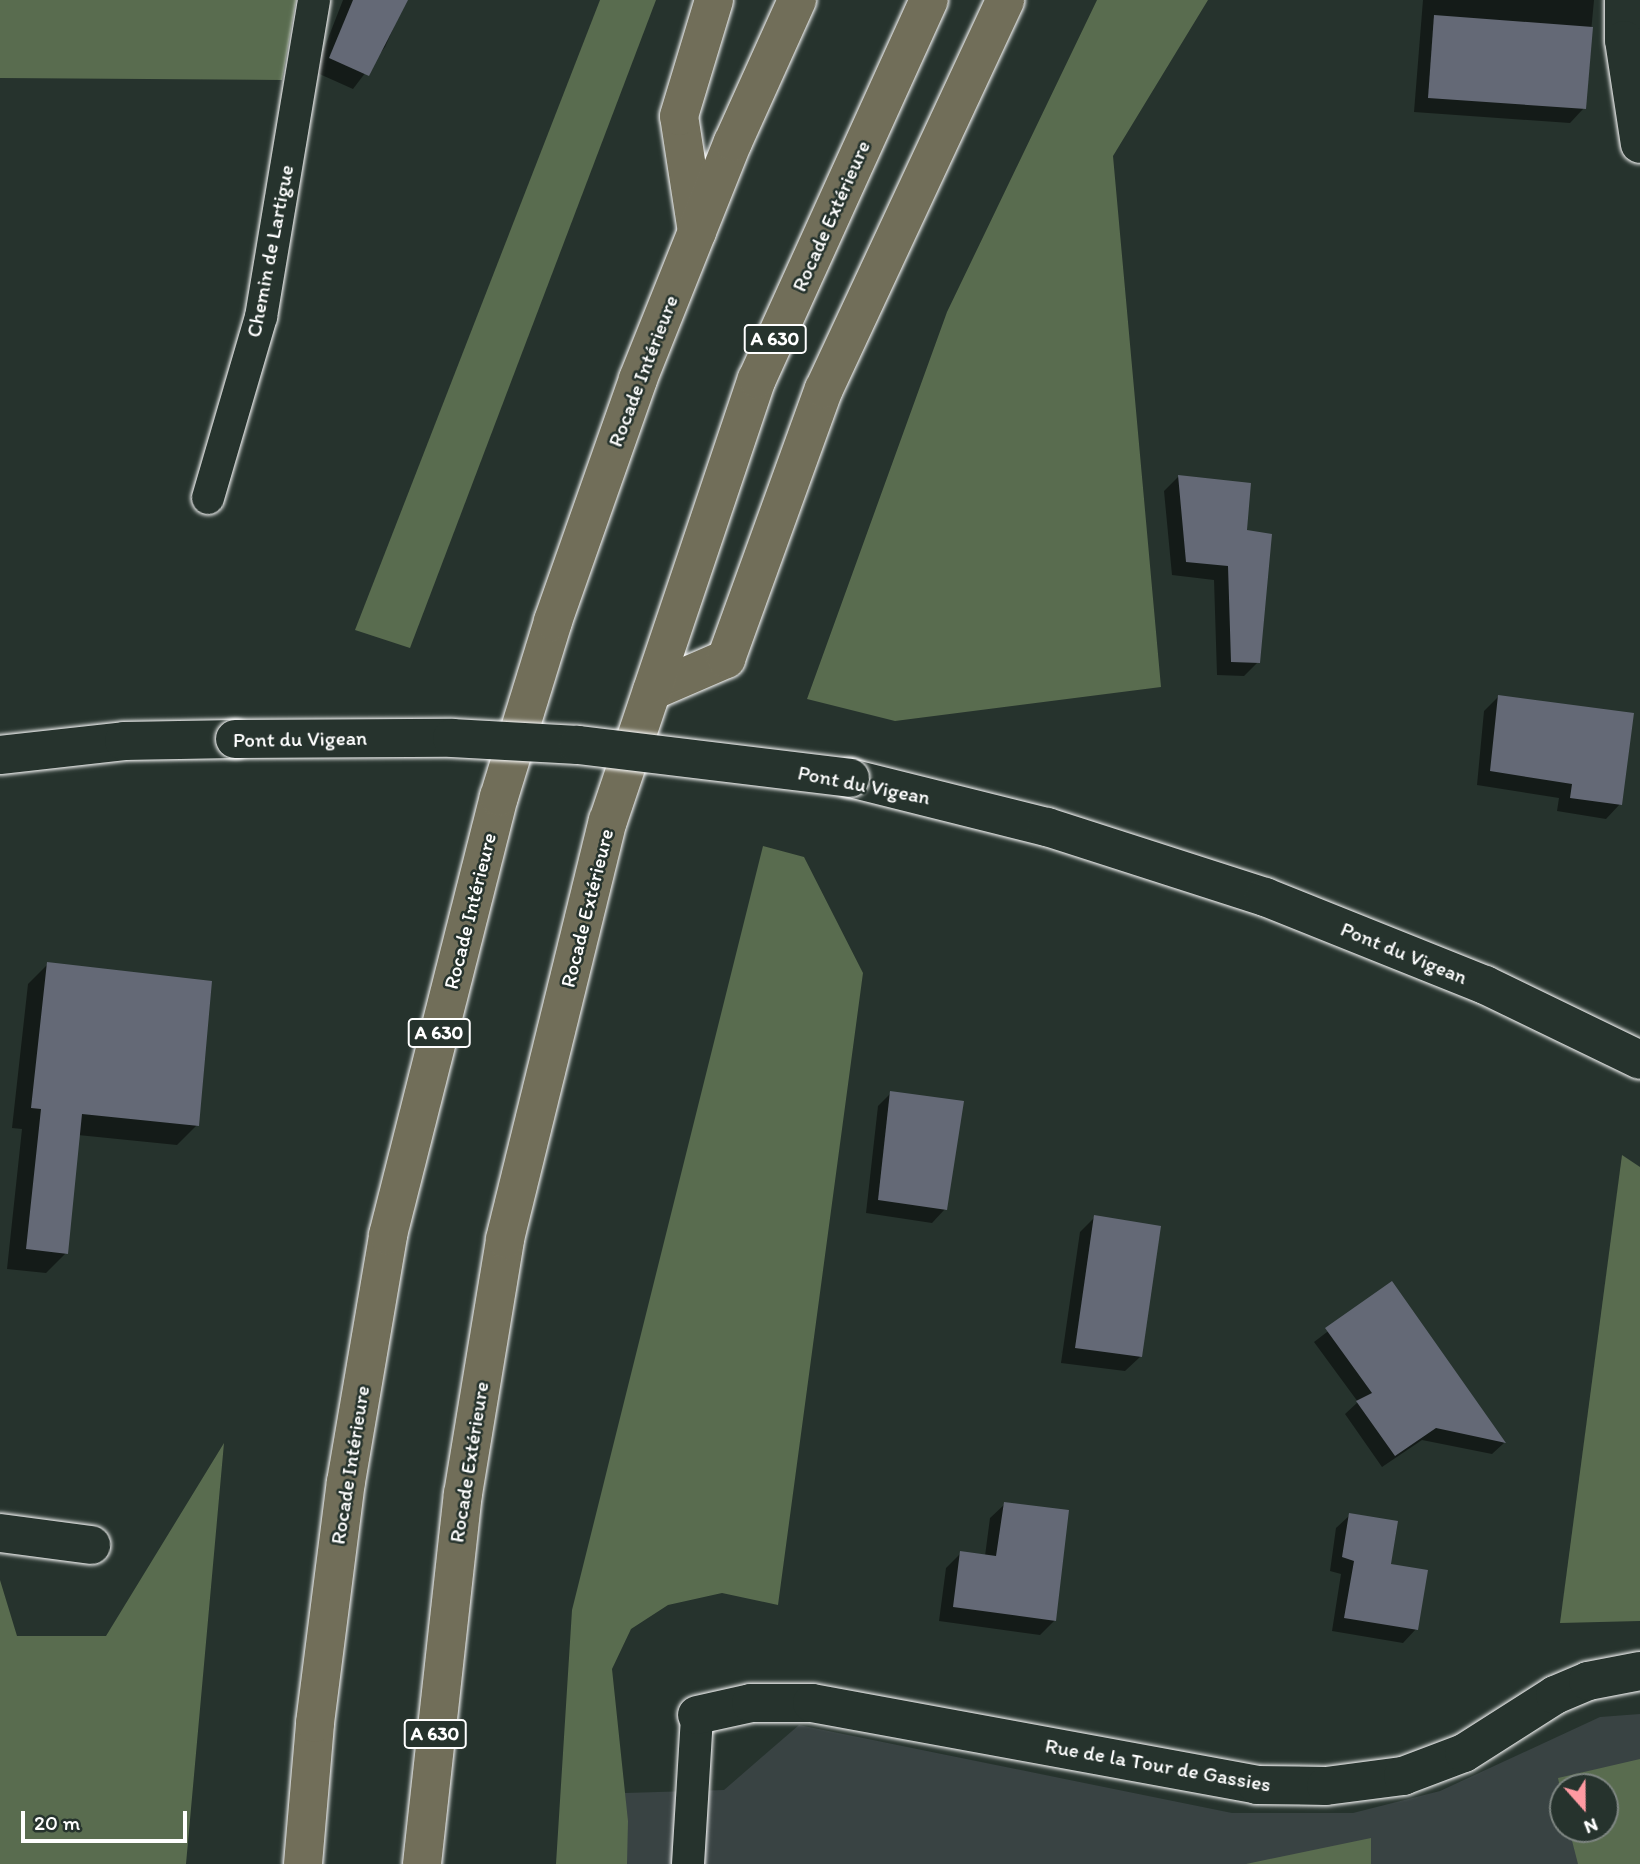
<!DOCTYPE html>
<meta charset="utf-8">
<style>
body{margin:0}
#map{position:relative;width:1640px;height:1864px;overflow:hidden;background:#26332d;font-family:Itim,sans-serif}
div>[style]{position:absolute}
.built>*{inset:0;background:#394343}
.green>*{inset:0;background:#596c4f}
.shadow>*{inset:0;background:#0007}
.building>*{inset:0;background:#646976}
.roads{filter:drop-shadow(0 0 2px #fff) drop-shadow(0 0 2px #fff)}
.service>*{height:32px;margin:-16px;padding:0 16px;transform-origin:16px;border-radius:16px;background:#26332d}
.minor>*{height:38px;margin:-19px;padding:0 19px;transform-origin:19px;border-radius:19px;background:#26332d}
.tertiary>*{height:38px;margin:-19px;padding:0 19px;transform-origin:19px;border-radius:19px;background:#26332d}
.motorway>*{height:38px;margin:-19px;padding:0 19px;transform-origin:19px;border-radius:19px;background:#716e59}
.bridges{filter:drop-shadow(0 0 2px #fff) drop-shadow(0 0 2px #fff)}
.tertiary-bridge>*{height:38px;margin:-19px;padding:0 19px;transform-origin:19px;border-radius:19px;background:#26332d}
span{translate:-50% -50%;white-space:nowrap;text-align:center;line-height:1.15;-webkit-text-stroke:5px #26332d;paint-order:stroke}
.shield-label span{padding:2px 5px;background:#26332d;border:2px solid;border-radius:5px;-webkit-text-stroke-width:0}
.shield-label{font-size:19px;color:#fff;font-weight:700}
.street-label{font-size:21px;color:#fff}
.north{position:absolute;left:1549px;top:1773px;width:70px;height:70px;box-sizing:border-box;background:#26332d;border:2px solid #7d8581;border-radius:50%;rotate:159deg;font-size:19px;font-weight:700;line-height:28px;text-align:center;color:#fff}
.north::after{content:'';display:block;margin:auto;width:24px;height:32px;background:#ff9aa2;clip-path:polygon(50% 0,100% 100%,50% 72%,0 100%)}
.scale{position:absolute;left:21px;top:1811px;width:166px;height:32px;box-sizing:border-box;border:4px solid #fff;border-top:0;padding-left:9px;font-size:21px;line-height:24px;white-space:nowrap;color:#fff;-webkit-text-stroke:5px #26332d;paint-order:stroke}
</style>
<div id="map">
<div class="built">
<div style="clip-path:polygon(evenodd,1640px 1714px,1640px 1864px,627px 1864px,625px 1793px,724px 1790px,799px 1725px,1232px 1813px,1353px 1813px,1440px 1791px,1600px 1717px,1640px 1714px,1563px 1787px,1605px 1787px,1605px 1829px,1563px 1829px,1563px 1787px)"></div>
</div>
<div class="green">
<div style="clip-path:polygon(0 0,296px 0,282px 80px,0 78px)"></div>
<div style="clip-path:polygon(600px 0,656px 0,410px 648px,355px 630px)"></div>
<div style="clip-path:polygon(1097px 0,1208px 0,1113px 156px,1161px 687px,895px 721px,807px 699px,947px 312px)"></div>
<div style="clip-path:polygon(763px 846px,804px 857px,863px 973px,778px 1605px,722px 1593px,668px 1605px,631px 1629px,612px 1669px,628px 1821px,627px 1864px,556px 1864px,572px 1610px)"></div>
<div style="clip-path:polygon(1622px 1155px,1640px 1167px,1640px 1621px,1560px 1623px)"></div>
<div style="clip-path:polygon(224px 1443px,186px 1864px,0 1864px,0 1580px,17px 1636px,106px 1636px)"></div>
<div style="clip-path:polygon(1640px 1759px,1640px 1864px,1578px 1864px,1569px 1829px,1605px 1829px,1605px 1787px,1563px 1787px,1563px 1802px,1558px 1778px)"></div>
<div style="clip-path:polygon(1371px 1838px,1371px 1864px,1246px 1864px)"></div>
</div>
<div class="shadow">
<div style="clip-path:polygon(343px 0,406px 0,385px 47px,353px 89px,315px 72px)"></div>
<div style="clip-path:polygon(1423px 0,1594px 0,1584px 108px,1570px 123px,1414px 112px)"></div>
<div style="clip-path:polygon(1178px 477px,1245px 532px,1258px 662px,1244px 676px,1217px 675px,1214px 580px,1172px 575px,1164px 491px)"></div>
<div style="clip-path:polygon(1498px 697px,1620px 804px,1606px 819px,1557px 811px,1559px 798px,1477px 785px,1484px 711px)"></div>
<div style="clip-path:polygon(48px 964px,197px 1125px,177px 1145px,78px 1135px,66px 1253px,46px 1273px,7px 1269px,22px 1129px,12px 1128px,28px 984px)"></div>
<div style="clip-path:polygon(891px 1093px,945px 1209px,932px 1223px,866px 1213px,878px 1106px)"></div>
<div style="clip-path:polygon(1095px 1217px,1140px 1357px,1125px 1371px,1061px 1363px,1080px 1232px)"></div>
<div style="clip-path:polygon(1391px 1283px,1504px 1443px,1492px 1454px,1422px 1440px,1382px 1467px,1345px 1414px,1358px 1402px,1314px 1342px)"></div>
<div style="clip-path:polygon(1005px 1504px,1055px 1620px,1040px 1635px,939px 1621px,946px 1568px,961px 1553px,985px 1556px,990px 1518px)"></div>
<div style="clip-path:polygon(1350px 1515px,1389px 1565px,1416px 1629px,1403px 1643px,1332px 1631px,1341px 1574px,1330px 1571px,1336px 1528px)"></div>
</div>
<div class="building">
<div style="clip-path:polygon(353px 0,408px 0,369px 76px,329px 58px)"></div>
<div style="clip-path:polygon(1434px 15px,1593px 27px,1586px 109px,1428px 98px)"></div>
<div style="clip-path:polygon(1178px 475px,1251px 483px,1247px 530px,1272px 534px,1260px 663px,1231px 662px,1228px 566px,1186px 562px)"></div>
<div style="clip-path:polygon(1498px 695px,1634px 713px,1622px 805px,1570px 798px,1572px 784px,1490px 771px)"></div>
<div style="clip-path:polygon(47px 962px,212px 981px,199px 1126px,82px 1114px,68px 1254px,26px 1249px,41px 1109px,31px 1108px)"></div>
<div style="clip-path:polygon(890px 1091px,964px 1101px,947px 1210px,878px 1200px)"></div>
<div style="clip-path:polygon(1094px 1215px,1161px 1226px,1142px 1357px,1075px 1348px)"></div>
<div style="clip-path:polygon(1392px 1281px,1506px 1443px,1436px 1428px,1395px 1456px,1356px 1401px,1372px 1393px,1325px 1328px)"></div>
<div style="clip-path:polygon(1004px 1502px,1069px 1510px,1056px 1621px,953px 1607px,960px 1551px,996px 1556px)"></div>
<div style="clip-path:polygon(1349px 1513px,1398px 1521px,1391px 1564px,1428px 1570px,1418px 1630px,1344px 1618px,1354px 1561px,1342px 1557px)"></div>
</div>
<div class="roads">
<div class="service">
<div style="left:208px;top:498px;width:189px;rotate:-73.7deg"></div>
<div style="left:261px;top:317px;width:321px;rotate:-80.5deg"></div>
<div style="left:688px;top:1864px;width:149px;rotate:-86.5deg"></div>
</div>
<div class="minor">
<div style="left:1624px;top:0;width:40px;rotate:90deg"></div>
<div style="left:1624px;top:40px;width:105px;rotate:81.3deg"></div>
<div style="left:0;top:1533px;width:92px;rotate:7.5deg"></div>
<div style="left:697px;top:1715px;width:55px;rotate:-12.5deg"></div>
<div style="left:751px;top:1703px;width:61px"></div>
<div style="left:812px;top:1703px;width:452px;rotate:10.4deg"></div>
<div style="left:1257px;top:1785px;width:69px;rotate:0.8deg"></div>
<div style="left:1326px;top:1786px;width:78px;rotate:-7.4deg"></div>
<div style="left:1403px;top:1776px;width:65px;rotate:-20.7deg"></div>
<div style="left:1464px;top:1753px;width:108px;rotate:-32.5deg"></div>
<div style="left:1555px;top:1695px;width:36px;rotate:-23deg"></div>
<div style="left:1588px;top:1681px;width:53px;rotate:-10.9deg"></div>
</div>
<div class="tertiary">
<div style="left:0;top:755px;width:125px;rotate:-6.4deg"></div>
<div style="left:124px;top:741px;width:111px;rotate:-1deg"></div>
<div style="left:850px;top:778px;width:203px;rotate:14deg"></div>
<div style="left:1047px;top:827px;width:229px;rotate:17.8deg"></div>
<div style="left:1265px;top:897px;width:237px;rotate:21.8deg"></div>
<div style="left:1485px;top:985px;width:172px;rotate:25.8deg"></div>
</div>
<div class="motorway">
<div style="left:697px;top:232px;width:117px;rotate:-98.8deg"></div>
<div style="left:679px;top:116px;width:121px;rotate:-73.2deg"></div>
<div style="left:652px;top:691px;width:81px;rotate:-23.4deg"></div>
<div style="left:726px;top:659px;width:287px;rotate:-70.1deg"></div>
<div style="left:824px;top:389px;width:429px;rotate:-65deg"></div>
<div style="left:303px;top:1864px;width:142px;rotate:-85.1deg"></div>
<div style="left:315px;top:1723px;width:243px;rotate:-82.7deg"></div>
<div style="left:346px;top:1482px;width:251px;rotate:-80.3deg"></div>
<div style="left:388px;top:1235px;width:452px;rotate:-75.8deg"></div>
<div style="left:499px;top:797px;width:184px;rotate:-72.9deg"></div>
<div style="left:553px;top:621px;width:256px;rotate:-70.6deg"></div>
<div style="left:638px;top:379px;width:255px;rotate:-68.2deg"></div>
<div style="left:733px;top:142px;width:156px;rotate:-65.7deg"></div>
<div style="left:422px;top:1864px;width:372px;rotate:-83.7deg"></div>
<div style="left:463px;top:1494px;width:258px;rotate:-80.6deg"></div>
<div style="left:505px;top:1239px;width:431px;rotate:-76.2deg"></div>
<div style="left:608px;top:821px;width:466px;rotate:-71.4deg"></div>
<div style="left:757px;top:379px;width:416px;rotate:-65.6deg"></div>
</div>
</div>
<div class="bridges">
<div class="tertiary-bridge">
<div style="left:235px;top:739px;width:217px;rotate:-0.3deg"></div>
<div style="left:452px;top:738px;width:126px;rotate:3.2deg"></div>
<div style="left:578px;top:745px;width:274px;rotate:6.9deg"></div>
</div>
</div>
<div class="shield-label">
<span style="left:775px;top:339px">A 630</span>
<span style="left:439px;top:1033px">A 630</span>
<span style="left:435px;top:1734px">A 630</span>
</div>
<div class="street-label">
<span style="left:831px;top:216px;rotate:-66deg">Rocade Extérieure</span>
<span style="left:270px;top:251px;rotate:-79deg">Chemin de Lartigue</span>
<span style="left:643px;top:371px;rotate:-69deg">Rocade Intérieure</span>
<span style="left:300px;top:739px;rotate:-1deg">Pont du Vigean</span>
<span style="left:864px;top:785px;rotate:11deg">Pont du Vigean</span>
<span style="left:587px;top:908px;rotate:-76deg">Rocade Extérieure</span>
<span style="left:470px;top:911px;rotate:-76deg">Rocade Intérieure</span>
<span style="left:1404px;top:953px;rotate:22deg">Pont du Vigean</span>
<span style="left:469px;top:1462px;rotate:-81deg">Rocade Extérieure</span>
<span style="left:350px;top:1465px;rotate:-81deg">Rocade Intérieure</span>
<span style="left:1158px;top:1765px;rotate:10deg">Rue de la Tour de Gassies</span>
</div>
<div class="north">N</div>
<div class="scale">20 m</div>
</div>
